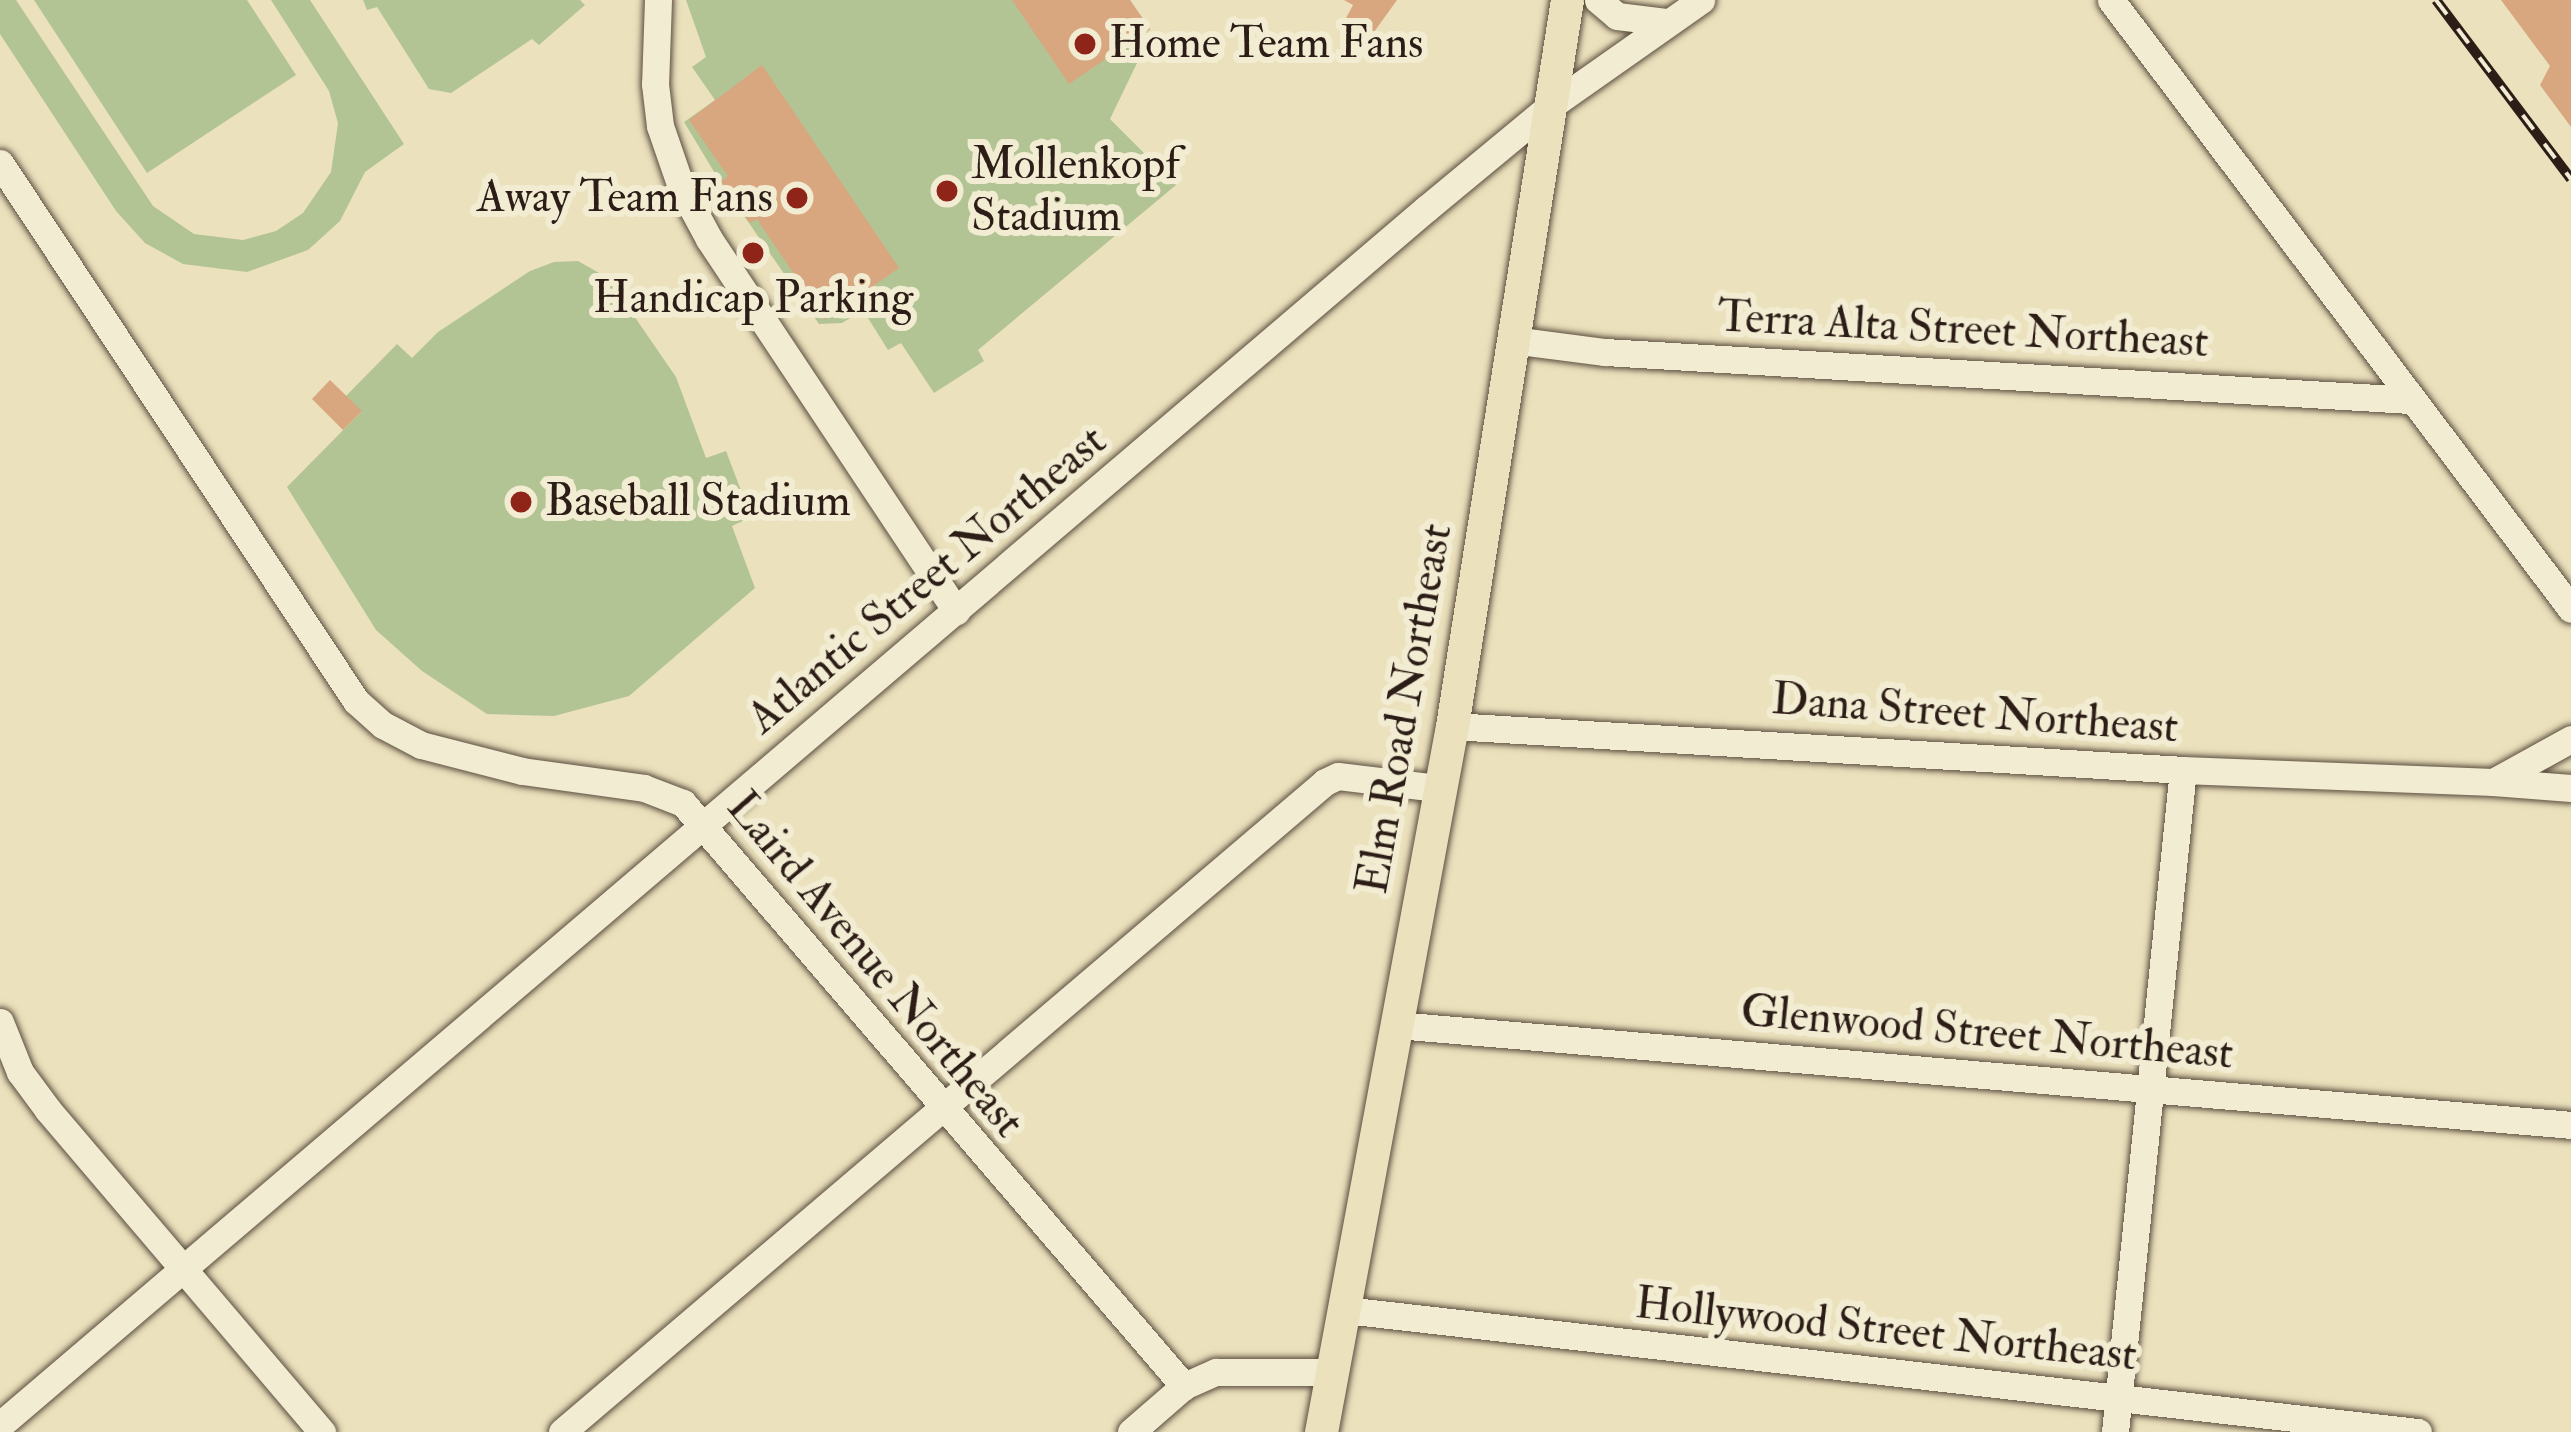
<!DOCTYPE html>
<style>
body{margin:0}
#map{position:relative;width:2571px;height:1432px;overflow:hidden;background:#ebe1bc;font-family:"IM FELL Double Pica",serif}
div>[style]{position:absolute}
.green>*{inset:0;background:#b3c494}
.building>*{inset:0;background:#d8a67f}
.roads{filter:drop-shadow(0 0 3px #5c4e40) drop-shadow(0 0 3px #5c4e40)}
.minor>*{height:27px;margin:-13.5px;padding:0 13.5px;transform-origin:13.5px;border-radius:13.5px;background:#f2ecd3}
.major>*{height:33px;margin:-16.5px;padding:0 16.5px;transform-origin:16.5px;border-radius:16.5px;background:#ebe1bc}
.rail>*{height:10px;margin-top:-5px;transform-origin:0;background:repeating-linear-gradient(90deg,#f2ecd3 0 18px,#2d1d17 0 36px);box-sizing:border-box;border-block:3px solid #2d1d17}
.dots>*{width:33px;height:33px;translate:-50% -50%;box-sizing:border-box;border:6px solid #f2ecd3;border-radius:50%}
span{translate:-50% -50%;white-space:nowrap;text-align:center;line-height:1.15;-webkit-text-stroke:12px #f2ecd3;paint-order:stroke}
.poi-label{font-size:45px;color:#2d1d17}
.left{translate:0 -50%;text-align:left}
.right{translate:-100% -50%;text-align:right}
.street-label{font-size:45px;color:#2d1d17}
</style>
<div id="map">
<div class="green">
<div style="clip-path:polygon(0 0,16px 0,153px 206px,194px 234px,243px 240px,276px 231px,303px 213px,331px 172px,338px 123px,329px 91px,271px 0,310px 0,404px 144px,365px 172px,340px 221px,308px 250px,247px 272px,183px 264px,145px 243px,116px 211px,0 34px)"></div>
<div style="clip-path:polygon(34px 0,247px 0,296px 75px,147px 173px)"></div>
<div style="clip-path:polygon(363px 0,580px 0,585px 5px,539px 45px,532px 39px,451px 93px,429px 89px,377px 7px,367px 10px)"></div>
<div style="clip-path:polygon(686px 0,1130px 0,1150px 30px,1134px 41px,1138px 61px,1110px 119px,1176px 185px,978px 350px,984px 361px,934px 393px,901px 343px,888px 350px,863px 310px,842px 323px,819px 324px,719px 180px,684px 122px,715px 100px,692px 67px,706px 57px)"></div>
<div style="clip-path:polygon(578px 261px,608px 278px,676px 377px,706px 458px,726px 451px,751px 517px,732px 526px,755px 588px,629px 696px,554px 716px,487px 714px,422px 671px,376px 630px,287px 487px,361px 412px,346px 396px,397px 344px,412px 358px,438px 332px,530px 271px,554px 262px)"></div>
</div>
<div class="building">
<div style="clip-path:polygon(1012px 0,1130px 0,1150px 29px,1069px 84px)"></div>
<div style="clip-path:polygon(1344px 0,1397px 0,1374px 32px,1346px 18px,1353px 5px)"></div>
<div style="clip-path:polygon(2501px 0,2571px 0,2571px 127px,2540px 85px,2550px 66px)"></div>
<div style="clip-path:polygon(762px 65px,899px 268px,825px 320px,757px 219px,750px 223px,721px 181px,728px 176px,689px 120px)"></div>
<div style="clip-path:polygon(330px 380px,362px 411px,343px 430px,312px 399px)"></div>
</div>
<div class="roads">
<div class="minor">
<div style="left:658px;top:0;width:84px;rotate:92deg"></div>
<div style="left:655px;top:84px;width:42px;rotate:83.2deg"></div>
<div style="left:660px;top:126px;width:65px;rotate:71deg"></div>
<div style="left:681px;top:187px;width:59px;rotate:61.7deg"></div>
<div style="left:709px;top:239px;width:447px;rotate:56.4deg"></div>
<div style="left:1598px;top:0;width:25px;rotate:40deg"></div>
<div style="left:1617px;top:16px;width:49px;rotate:7deg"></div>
<div style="left:2111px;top:0;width:763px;rotate:52.93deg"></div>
<div style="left:0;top:163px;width:645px;rotate:56.51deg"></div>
<div style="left:356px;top:701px;width:36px;rotate:42deg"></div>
<div style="left:383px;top:725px;width:43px;rotate:27.8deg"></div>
<div style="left:421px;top:745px;width:104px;rotate:14.4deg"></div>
<div style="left:522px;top:771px;width:123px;rotate:7.9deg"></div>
<div style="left:644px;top:788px;width:42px;rotate:21deg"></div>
<div style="left:683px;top:803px;width:769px;rotate:49.33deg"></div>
<div style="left:1512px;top:340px;width:94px;rotate:7.4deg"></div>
<div style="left:1605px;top:352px;width:806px;rotate:3.41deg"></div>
<div style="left:1452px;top:726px;width:732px;rotate:3.44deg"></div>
<div style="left:2183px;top:770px;width:310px;rotate:2.2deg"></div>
<div style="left:2493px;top:782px;width:89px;rotate:-28.9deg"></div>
<div style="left:2493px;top:782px;width:78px;rotate:4.4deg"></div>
<div style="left:0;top:1022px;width:54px;rotate:68.2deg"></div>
<div style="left:20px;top:1072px;width:47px;rotate:53.6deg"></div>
<div style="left:48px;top:1110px;width:423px;rotate:49.6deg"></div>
<div style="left:1396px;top:1025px;width:1179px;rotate:4.86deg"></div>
<div style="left:1345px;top:1310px;width:1080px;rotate:6.49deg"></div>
<div style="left:0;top:1425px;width:1875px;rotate:-40.46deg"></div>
<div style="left:1427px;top:208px;width:158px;rotate:-39.6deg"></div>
<div style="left:1549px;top:107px;width:186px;rotate:-35.1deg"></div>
<div style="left:562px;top:1432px;width:1002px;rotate:-40.43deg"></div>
<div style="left:1325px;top:782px;width:14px;rotate:-25deg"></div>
<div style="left:1338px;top:776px;width:100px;rotate:6.9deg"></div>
<div style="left:1131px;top:1432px;width:70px;rotate:-41deg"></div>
<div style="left:1184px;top:1386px;width:35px;rotate:-24deg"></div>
<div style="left:1216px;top:1372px;width:116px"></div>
<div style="left:2115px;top:1432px;width:665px;rotate:-84.14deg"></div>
</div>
<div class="major">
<div style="left:1321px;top:1432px;width:718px;rotate:-79.49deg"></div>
<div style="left:1452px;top:726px;width:735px;rotate:-81deg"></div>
</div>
</div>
<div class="rail">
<div style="left:2436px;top:0;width:224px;rotate:53deg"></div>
</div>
<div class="dots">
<div style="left:1085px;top:44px;background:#8f2418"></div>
<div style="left:947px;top:191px;background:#8f2418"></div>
<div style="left:797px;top:198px;background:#8f2418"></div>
<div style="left:753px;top:253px;background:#8f2418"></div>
<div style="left:521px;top:502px;background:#8f2418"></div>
</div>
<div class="poi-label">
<span class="left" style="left:1109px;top:44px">Home Team Fans</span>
<span class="left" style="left:971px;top:191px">Mollenkopf<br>Stadium</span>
<span class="right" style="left:773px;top:198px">Away Team Fans</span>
<span style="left:753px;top:299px">Handicap Parking</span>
<span class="left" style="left:545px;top:502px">Baseball Stadium</span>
</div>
<div class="street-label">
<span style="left:1963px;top:330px;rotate:3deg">Terra Alta Street Northeast</span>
<span style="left:927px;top:580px;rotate:-40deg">Atlantic Street Northeast</span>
<span style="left:1405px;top:709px;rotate:-80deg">Elm Road Northeast</span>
<span style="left:1975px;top:714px;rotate:4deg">Dana Street Northeast</span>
<span style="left:875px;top:965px;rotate:50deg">Laird Avenue Northeast</span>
<span style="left:1987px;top:1033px;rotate:5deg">Glenwood Street Northeast</span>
<span style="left:1886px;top:1330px;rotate:6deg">Hollywood Street Northeast</span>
</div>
</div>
